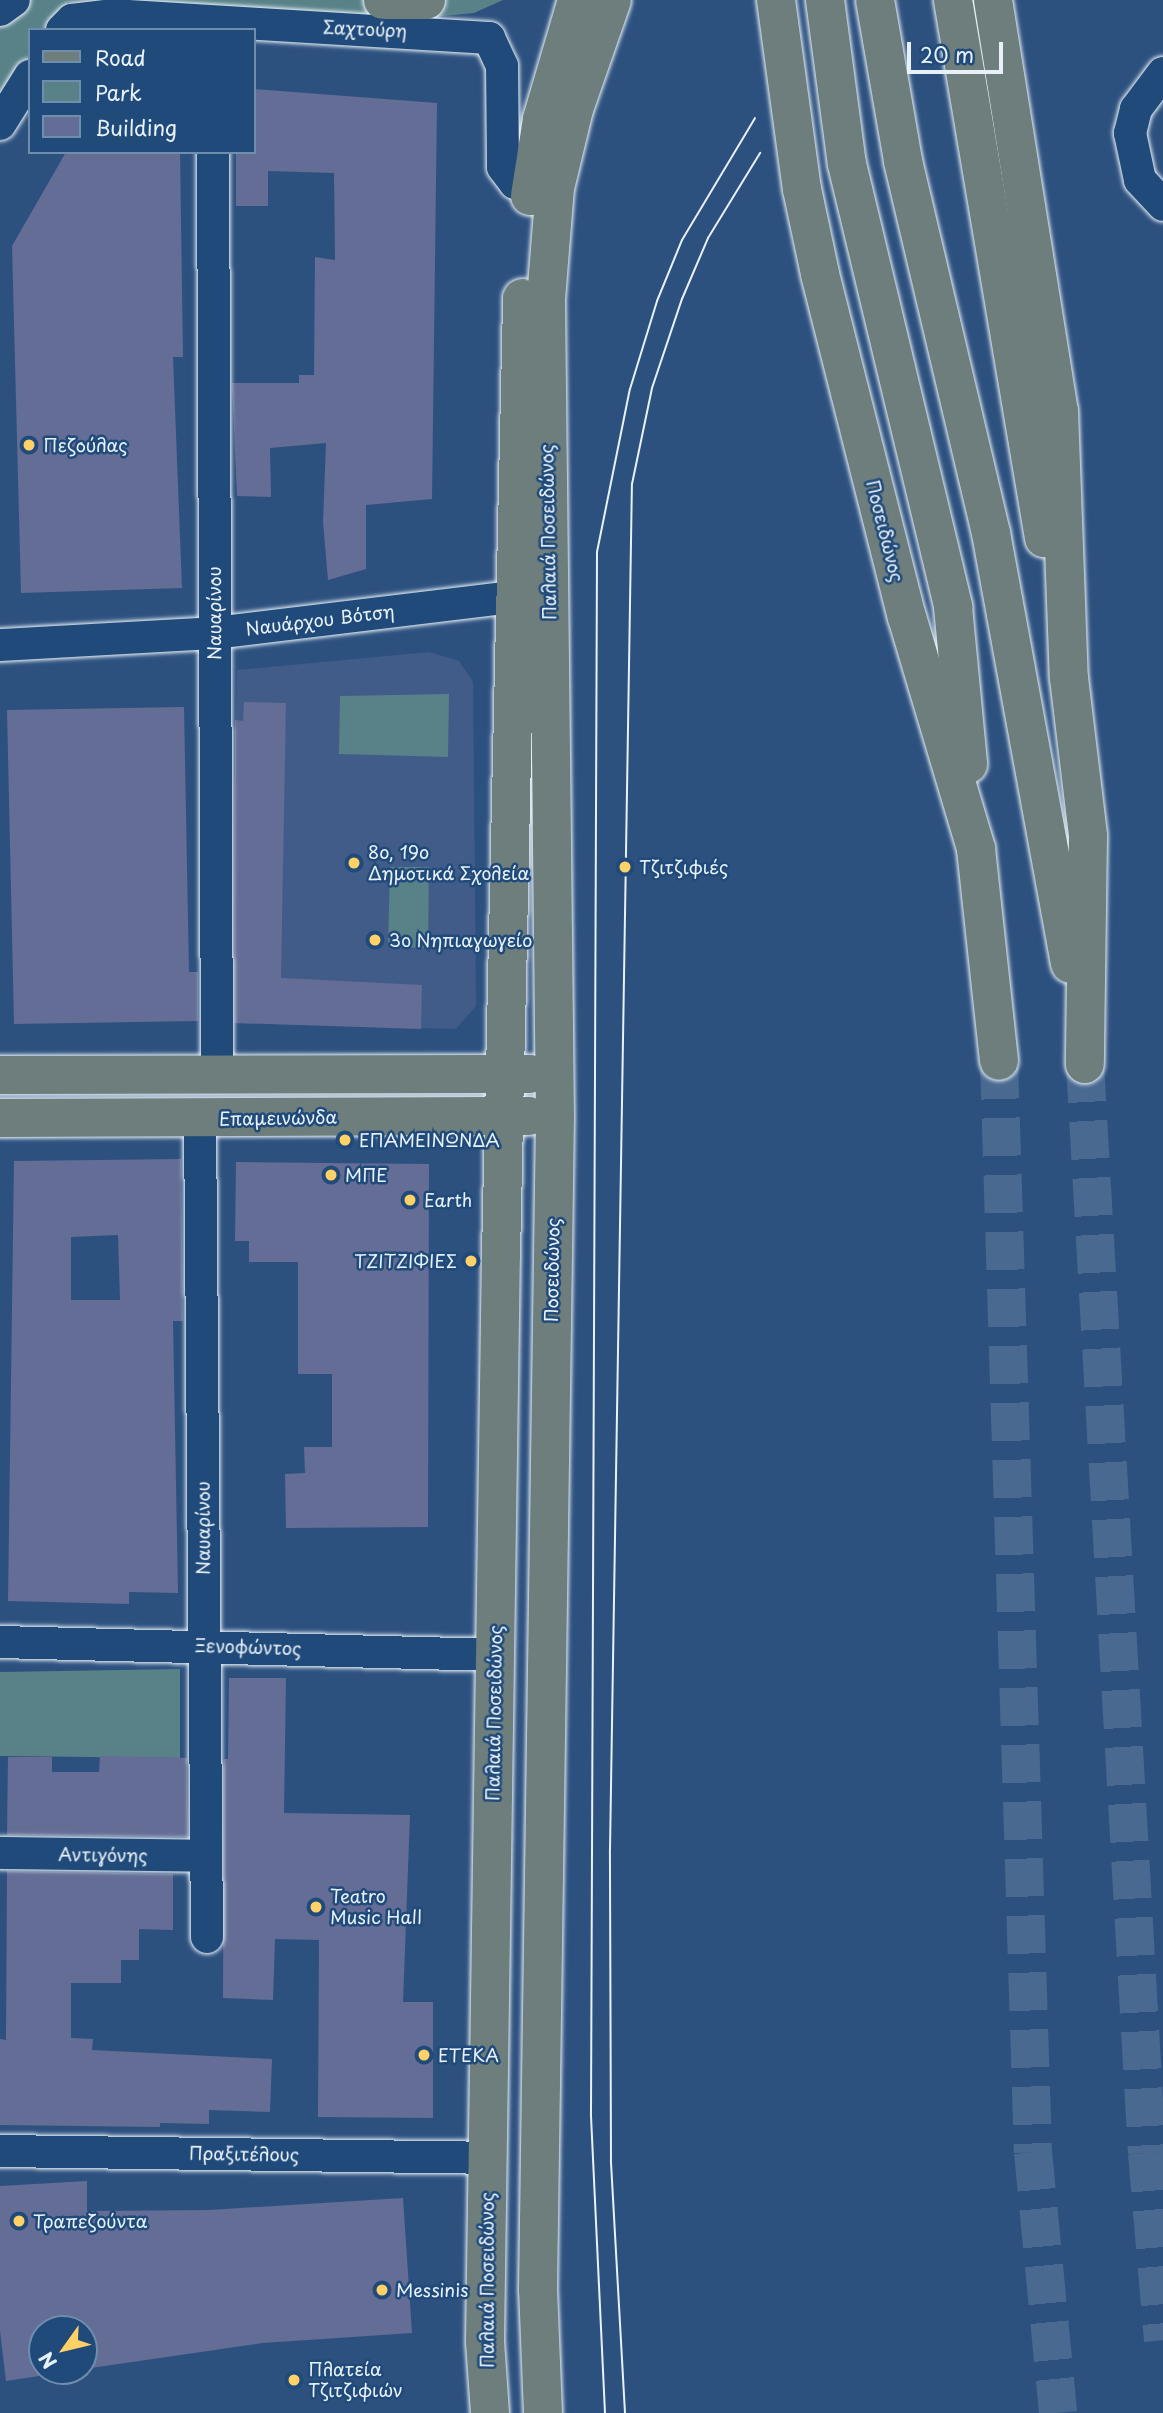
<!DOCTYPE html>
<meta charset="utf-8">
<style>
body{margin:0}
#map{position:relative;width:1163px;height:2413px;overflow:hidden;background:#2d517f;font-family:"Playpen Sans",sans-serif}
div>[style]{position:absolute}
.built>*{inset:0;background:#415c88}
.green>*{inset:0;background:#588188}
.building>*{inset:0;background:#646d95}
.highway-tunnel>*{height:38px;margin-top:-19px;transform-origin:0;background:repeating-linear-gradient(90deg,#496991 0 38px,transparent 0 57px)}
.roads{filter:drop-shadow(0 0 2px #e8f1f8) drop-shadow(0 0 2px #e8f1f8)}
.minor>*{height:32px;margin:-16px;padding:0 16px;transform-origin:16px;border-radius:16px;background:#1f4a7a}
.major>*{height:38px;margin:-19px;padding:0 19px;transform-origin:19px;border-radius:19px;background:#6d7e7c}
.highway>*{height:38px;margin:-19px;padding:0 19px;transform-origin:19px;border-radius:19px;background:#6d7e7c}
.tram>*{height:2px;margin:-1px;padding:0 1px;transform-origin:1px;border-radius:1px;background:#e8f1f8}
.dots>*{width:19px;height:19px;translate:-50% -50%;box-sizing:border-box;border:4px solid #1f4a7a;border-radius:50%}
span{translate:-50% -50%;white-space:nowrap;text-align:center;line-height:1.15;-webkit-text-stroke:5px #1f4a7a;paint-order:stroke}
.street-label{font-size:18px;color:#e8f1f8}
.poi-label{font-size:18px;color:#e8f1f8}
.left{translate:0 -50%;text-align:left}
.right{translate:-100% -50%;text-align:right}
.legend{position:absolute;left:28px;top:28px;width:228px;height:126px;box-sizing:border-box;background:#1f4a7a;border:2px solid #6f8dac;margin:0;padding:9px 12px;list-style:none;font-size:21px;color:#e8f1f8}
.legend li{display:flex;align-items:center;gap:14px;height:35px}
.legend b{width:35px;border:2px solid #6f8dac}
.north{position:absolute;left:28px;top:2315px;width:70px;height:70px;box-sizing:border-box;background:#1f4a7a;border:2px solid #6f8dac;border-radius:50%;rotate:236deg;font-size:19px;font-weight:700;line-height:28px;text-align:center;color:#e8f1f8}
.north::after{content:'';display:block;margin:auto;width:24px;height:32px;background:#ffd166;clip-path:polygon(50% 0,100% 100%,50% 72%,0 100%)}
.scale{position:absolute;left:907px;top:42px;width:96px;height:32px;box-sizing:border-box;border:4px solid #e8f1f8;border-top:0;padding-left:9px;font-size:21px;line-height:24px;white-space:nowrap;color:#e8f1f8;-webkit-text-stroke:5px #1f4a7a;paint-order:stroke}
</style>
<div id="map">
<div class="built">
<div style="clip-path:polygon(429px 652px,459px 661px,473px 682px,476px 1006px,456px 1029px,230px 1023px,237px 670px)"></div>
</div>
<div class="green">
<div style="clip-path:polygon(0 0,503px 0,474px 13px,411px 19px,68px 2px,47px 30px,30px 30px,30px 57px,0 105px)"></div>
<div style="clip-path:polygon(449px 694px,448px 757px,339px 754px,340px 696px)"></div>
<div style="clip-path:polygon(390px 867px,429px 867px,428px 948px,388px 947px)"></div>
<div style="clip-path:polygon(180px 1669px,180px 1758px,0 1756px,0 1672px)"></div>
</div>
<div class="building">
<div style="clip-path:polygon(254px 89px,437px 103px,432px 499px,366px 505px,366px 569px,328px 580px,323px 522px,326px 443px,270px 448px,271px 497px,237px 496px,232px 383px,299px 383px,299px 375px,314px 375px,315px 257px,335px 260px,334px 173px,268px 171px,268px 206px,236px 206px,236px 152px,254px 152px)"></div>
<div style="clip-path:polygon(66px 152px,180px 152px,183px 357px,173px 357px,182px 588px,21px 593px,12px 246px)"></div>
<div style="clip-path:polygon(244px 702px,286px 703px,281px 978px,422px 985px,421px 1029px,235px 1023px,235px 720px,243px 721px)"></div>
<div style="clip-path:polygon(184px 707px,189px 972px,198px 972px,198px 1021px,14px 1024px,7px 710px)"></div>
<div style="clip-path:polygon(evenodd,181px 1159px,183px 1321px,173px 1321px,178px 1593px,129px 1592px,129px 1604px,8px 1601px,14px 1161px,181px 1159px,118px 1235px,120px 1300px,71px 1300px,71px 1237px,118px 1235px)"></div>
<div style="clip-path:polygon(236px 1162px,429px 1164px,428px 1527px,286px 1528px,285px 1474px,305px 1473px,304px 1447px,332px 1447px,332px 1374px,298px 1374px,298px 1262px,249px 1262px,249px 1241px,235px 1241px)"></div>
<div style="clip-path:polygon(229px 1678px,286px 1678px,284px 1813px,410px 1815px,403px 2002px,433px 2002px,433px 2118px,318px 2117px,319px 1940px,275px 1939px,273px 2000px,223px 1998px,224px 1759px,228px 1759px)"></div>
<div style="clip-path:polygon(100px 1756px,187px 1758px,188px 1837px,7px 1835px,8px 1757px,52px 1757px,52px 1772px,99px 1772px)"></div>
<div style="clip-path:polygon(7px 1871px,173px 1874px,173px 1930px,139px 1929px,139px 1960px,121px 1960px,121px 1983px,71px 1983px,71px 2038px,93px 2039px,92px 2050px,272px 2059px,270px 2112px,209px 2110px,209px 2124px,160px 2123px,160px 2127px,0 2125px,0 2039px,6px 2040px)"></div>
<div style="clip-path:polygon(87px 2181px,87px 2211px,209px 2210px,403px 2198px,412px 2333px,263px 2343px,84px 2369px,84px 2329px,42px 2329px,42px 2371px,73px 2371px,6px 2381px,0 2331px,0 2186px)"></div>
</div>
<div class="highway-tunnel">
<div style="left:999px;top:1061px;width:1092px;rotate:88.22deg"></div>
<div style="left:1033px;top:2152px;width:262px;rotate:84.5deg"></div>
<div style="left:1085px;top:1064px;width:1091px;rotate:86.74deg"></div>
<div style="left:1147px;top:2153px;width:188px;rotate:85.1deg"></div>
</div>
<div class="roads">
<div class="minor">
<div style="left:0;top:10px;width:17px;rotate:-36deg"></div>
<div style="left:62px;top:30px;width:14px;rotate:-45deg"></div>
<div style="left:72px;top:20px;width:40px;rotate:-7.1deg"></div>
<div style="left:112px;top:15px;width:378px;rotate:3.5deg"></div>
<div style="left:489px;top:38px;width:31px;rotate:65deg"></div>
<div style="left:502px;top:66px;width:101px;rotate:89.4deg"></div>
<div style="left:503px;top:167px;width:20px;rotate:53deg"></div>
<div style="left:515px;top:183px;width:16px;rotate:14deg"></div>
<div style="left:1163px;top:73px;width:45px;rotate:126.9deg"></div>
<div style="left:1136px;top:109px;width:25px;rotate:104deg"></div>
<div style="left:1130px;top:133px;width:48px;rotate:78deg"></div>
<div style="left:1140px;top:180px;width:34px;rotate:47deg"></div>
<div style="left:0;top:124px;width:57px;rotate:-58deg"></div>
<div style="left:213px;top:152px;width:922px;rotate:89.75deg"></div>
<div style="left:0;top:645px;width:215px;rotate:-3.2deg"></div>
<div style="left:215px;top:633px;width:301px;rotate:-6.9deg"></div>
<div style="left:200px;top:1119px;width:818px;rotate:89.51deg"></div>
<div style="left:0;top:1642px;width:495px;rotate:1.5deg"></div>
<div style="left:0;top:1853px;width:206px;rotate:0.8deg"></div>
<div style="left:0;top:2151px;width:488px;rotate:0.8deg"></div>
</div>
<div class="major">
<div style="left:530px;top:196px;width:78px;rotate:-81.1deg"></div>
<div style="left:542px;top:119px;width:124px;rotate:-73.6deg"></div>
<div style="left:0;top:1075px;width:530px;rotate:-0.11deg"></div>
<div style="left:0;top:1118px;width:529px;rotate:-0.22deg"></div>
<div style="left:490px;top:2413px;width:72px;rotate:-94deg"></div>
<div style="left:485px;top:2341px;width:1085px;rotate:-89.16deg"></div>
<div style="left:501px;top:1256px;width:958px;rotate:-88.74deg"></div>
<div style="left:543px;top:2413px;width:123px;rotate:-92.3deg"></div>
<div style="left:538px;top:2290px;width:1173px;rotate:-89.17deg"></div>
<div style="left:555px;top:1117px;width:818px;rotate:-90.63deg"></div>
<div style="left:546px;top:299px;width:111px;rotate:-85.4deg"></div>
<div style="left:555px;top:188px;width:81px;rotate:-76.5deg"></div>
<div style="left:574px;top:109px;width:115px;rotate:-70.8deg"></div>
</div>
<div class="highway">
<div style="left:383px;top:0;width:43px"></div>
<div style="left:776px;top:0;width:191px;rotate:82.2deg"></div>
<div style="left:802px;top:189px;width:87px;rotate:78deg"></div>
<div style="left:820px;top:274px;width:354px;rotate:75.8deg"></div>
<div style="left:907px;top:617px;width:242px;rotate:73.4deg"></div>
<div style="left:976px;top:849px;width:213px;rotate:83.8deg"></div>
<div style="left:825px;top:0;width:165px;rotate:82.4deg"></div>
<div style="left:847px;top:164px;width:456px;rotate:76.5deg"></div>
<div style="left:953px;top:607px;width:158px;rotate:84.5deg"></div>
<div style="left:875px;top:0;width:163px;rotate:80.1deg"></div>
<div style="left:903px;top:161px;width:382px;rotate:76.7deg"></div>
<div style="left:991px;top:533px;width:438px;rotate:79.6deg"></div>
<div style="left:953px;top:0;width:546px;rotate:80.4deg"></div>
<div style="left:993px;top:0;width:416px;rotate:80.9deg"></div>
<div style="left:1059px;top:411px;width:267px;rotate:87.9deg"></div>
<div style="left:1069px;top:678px;width:159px;rotate:83.1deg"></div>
<div style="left:1088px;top:836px;width:228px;rotate:90.8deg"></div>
</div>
</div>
<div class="tram">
<div style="left:605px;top:2413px;width:299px;rotate:-92.7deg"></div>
<div style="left:591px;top:2114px;width:1562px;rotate:-89.78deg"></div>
<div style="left:597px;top:552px;width:166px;rotate:-78.6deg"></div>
<div style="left:630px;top:389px;width:92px;rotate:-72.9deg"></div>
<div style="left:657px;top:301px;width:66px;rotate:-67.7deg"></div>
<div style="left:682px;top:240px;width:142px;rotate:-59.1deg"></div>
<div style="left:625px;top:2413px;width:253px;rotate:-93.2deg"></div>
<div style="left:611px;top:2160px;width:311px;rotate:-90.2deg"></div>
<div style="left:610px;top:1849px;width:1365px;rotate:-89.08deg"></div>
<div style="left:632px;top:484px;width:98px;rotate:-78.2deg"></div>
<div style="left:652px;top:388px;width:94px;rotate:-71.4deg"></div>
<div style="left:682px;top:299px;width:66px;rotate:-66.9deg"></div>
<div style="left:708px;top:238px;width:100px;rotate:-58.5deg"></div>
</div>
<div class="dots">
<div style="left:29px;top:445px;background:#ffd166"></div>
<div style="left:354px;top:863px;background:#ffd166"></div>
<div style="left:625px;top:867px;background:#ffd166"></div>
<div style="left:375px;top:940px;background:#ffd166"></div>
<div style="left:345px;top:1140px;background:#ffd166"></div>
<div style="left:331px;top:1175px;background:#ffd166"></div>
<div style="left:410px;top:1200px;background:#ffd166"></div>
<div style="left:471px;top:1261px;background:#ffd166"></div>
<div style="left:316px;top:1907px;background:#ffd166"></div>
<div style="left:424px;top:2055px;background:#ffd166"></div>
<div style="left:19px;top:2221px;background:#ffd166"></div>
<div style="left:382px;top:2290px;background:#ffd166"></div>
<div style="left:294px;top:2380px;background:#ffd166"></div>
</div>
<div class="street-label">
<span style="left:365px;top:29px;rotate:3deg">Σαχτούρη</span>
<span style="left:885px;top:531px;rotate:76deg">Ποσειδώνος</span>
<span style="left:548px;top:532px;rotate:-91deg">Παλαιά Ποσειδώνος</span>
<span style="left:214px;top:613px;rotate:-90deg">Ναυαρίνου</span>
<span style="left:320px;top:620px;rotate:-7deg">Ναυάρχου Βότση</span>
<span style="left:278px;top:1118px;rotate:-1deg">Επαμεινώνδα</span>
<span style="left:552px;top:1270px;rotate:-89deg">Ποσειδώνος</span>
<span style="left:203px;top:1528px;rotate:-90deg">Ναυαρίνου</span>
<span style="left:248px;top:1647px;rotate:2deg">Ξενοφώντος</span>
<span style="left:494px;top:1713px;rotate:-89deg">Παλαιά Ποσειδώνος</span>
<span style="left:103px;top:1855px;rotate:1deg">Αντιγόνης</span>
<span style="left:244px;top:2154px;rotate:1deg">Πραξιτέλους</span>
<span style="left:487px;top:2280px;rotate:-90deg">Παλαιά Ποσειδώνος</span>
</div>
<div class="poi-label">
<span class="left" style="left:43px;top:445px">Πεζούλας</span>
<span class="left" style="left:368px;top:863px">8ο, 19ο<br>Δημοτικά Σχολεία</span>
<span class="left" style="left:639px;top:867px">Τζιτζιφιές</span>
<span class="left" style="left:389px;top:940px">3ο Νηπιαγωγείο</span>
<span class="left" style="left:359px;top:1140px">ΕΠΑΜΕΙΝΩΝΔΑ</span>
<span class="left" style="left:345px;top:1175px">ΜΠΕ</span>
<span class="left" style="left:424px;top:1200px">Earth</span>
<span class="right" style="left:457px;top:1261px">ΤΖΙΤΖΙΦΙΕΣ</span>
<span class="left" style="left:330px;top:1907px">Teatro<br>Music Hall</span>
<span class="left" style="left:438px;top:2055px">ΕΤΕΚΑ</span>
<span class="left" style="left:33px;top:2221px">Τραπεζούντα</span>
<span class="left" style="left:396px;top:2290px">Messinis</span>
<span class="left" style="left:308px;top:2380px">Πλατεία<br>Τζιτζιφιών</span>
</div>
<ul class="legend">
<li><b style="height:9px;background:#6d7e7c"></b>Road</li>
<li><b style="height:19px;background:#588188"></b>Park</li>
<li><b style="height:19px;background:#646d95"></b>Building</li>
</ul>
<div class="north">N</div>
<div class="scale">20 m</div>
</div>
